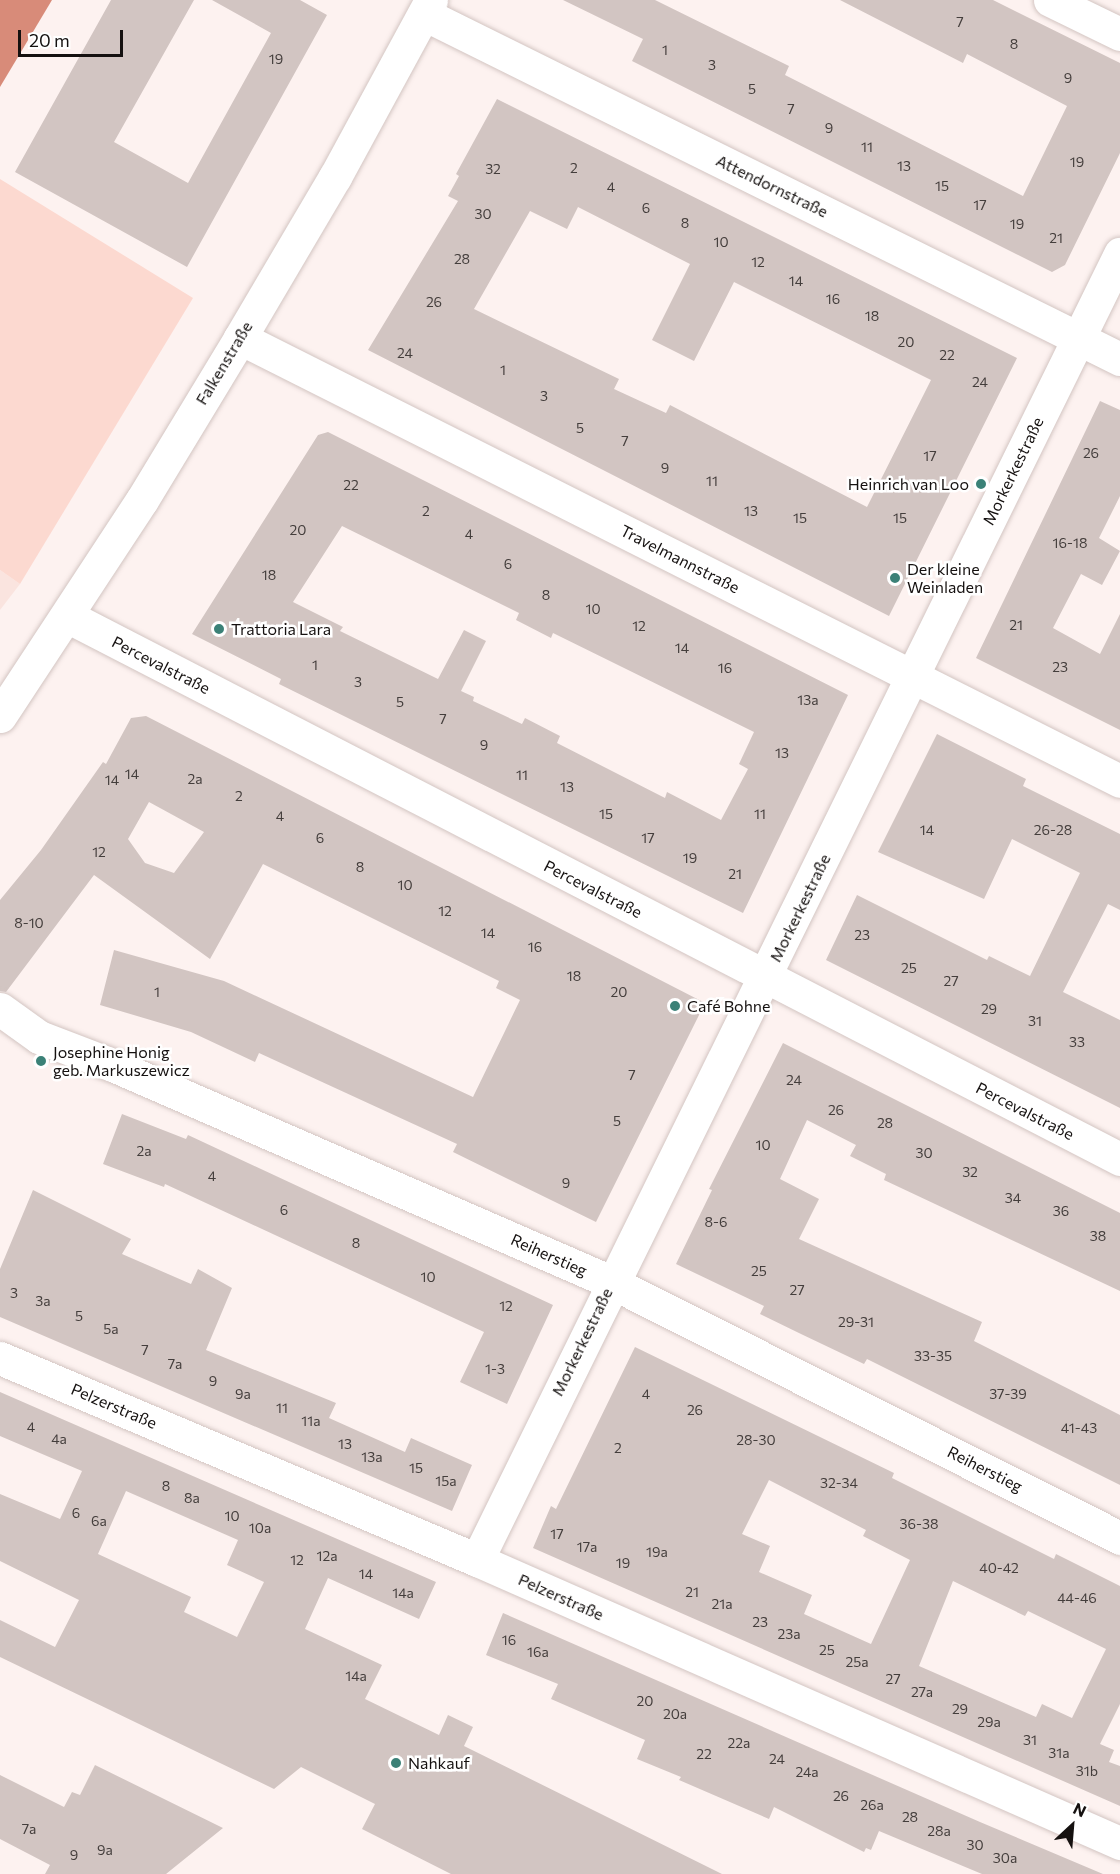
<!DOCTYPE html>
<meta charset="utf-8">
<style>
body{margin:0}
#map{position:relative;width:1120px;height:1874px;overflow:hidden;background:#fdf2f0;font-family:Commissioner,sans-serif}
div>[style]{position:absolute}
.built>*{inset:0;background:#fae4df}
.green>*{inset:0;background:#fcd9d0}
.water>*{inset:0;background:#d88b79}
.building>*{inset:0;background:#d2c5c2}
.roads{filter:drop-shadow(0 0 2px #d3c5c2) drop-shadow(0 0 2px #d3c5c2)}
.minor>*{height:33px;margin:-16.5px;padding:0 16.5px;transform-origin:16.5px;border-radius:16.5px;background:#fff}
.major>*{height:33px;margin:-16.5px;padding:0 16.5px;transform-origin:16.5px;border-radius:16.5px;background:#fff}
.dots>*{width:16px;height:16px;translate:-50% -50%;box-sizing:border-box;border:3px solid #fff;border-radius:50%}
span{translate:-50% -50%;white-space:nowrap;text-align:center;line-height:1.15;-webkit-text-stroke:5px #fff;paint-order:stroke}
.number-label{font-size:14px;color:#443e3c}
.number-label span{-webkit-text-stroke-width:0}
.street-label{font-size:16px;color:#151110}
.poi-label{font-size:16px;color:#151110}
.right{translate:-100% -50%;text-align:right}
.left{translate:0 -50%;text-align:left}
.north{position:absolute;left:1042px;top:1796px;width:60px;height:60px;-webkit-text-stroke:4px #fff;paint-order:stroke;rotate:26deg;font-size:16px;font-weight:700;line-height:24px;text-align:center;color:#151110}
.north::after{content:'';display:block;margin:auto;width:21px;height:27px;background:#151110;clip-path:polygon(50% 0,100% 100%,50% 72%,0 100%)}
.scale{position:absolute;left:18px;top:30px;width:105px;height:27px;box-sizing:border-box;border:3px solid #151110;border-top:0;padding-left:8px;font-size:18px;line-height:21px;white-space:nowrap;color:#151110;-webkit-text-stroke:4px #fff;paint-order:stroke}
</style>
<div id="map">
<div class="built">
<div style="clip-path:polygon(0 570px,20px 584px,0 610px)"></div>
</div>
<div class="green">
<div style="clip-path:polygon(0 179px,193px 298px,20px 584px,0 570px)"></div>
</div>
<div class="water">
<div style="clip-path:polygon(0 0,52px 0,0 87px)"></div>
</div>
<div class="building">
<div style="clip-path:polygon(111px 0,194px 0,114px 142px,188px 183px,271px 33px,212px 0,300px 0,327px 15px,187px 267px,15px 172px)"></div>
<div style="clip-path:polygon(563px 0,655px 0,789px 66px,785px 75px,1023px 196px,1067px 106px,967px 54px,963px 63px,840px 0,993px 0,1120px 63px,1120px 153px,1065px 265px,1052px 272px,632px 61px,643px 39px)"></div>
<div style="clip-path:polygon(evenodd,497px 99px,1017px 358px,889px 616px,368px 350px,458px 201px,448px 196px,459px 176px,456px 174px,497px 99px,578px 207px,690px 264px,652px 340px,694px 361px,734px 282px,931px 380px,867px 507px,670px 405px,666px 413px,614px 389px,619px 379px,474px 309px,530px 211px,567px 229px,578px 207px)"></div>
<div style="clip-path:polygon(1100px 401px,1120px 410px,1120px 496px,1099px 538px,1120px 551px,1102px 585px,1081px 574px,1053px 628px,1100px 654px,1120px 614px,1120px 730px,976px 658px)"></div>
<div style="clip-path:polygon(evenodd,328px 432px,848px 695px,743px 913px,279px 684px,281px 679px,192px 634px,318px 435px,328px 432px,342px 526px,519px 613px,516px 620px,551px 638px,553px 633px,754px 732px,739px 764px,748px 769px,721px 820px,667px 792px,665px 798px,557px 743px,560px 736px,525px 718px,522px 724px,473px 701px,474px 697px,461px 691px,486px 641px,464px 630px,438px 679px,340px 631px,343px 627px,293px 602px,342px 526px)"></div>
<div style="clip-path:polygon(evenodd,146px 716px,705px 1003px,596px 1222px,453px 1152px,457px 1144px,259px 1053px,255px 1062px,191px 1032px,100px 1005px,114px 950px,224px 981px,473px 1097px,520px 1000px,496px 988px,499px 981px,263px 864px,210px 959px,94px 875px,6px 992px,0 991px,0 900px,41px 850px,103px 762px,106px 764px,131px 718px,146px 716px,149px 802px,204px 832px,174px 873px,145px 863px,128px 839px,149px 802px)"></div>
<div style="clip-path:polygon(937px 734px,1026px 779px,1023px 786px,1120px 834px,1120px 910px,1108px 904px,1063px 992px,1120px 1020px,1120px 1108px,826px 960px,857px 895px,987px 960px,989px 956px,1030px 976px,1080px 873px,1012px 839px,984px 899px,878px 852px)"></div>
<div style="clip-path:polygon(783px 1043px,1120px 1213px,1120px 1291px,884px 1180px,886px 1174px,850px 1156px,856px 1145px,807px 1120px,780px 1179px,819px 1199px,799px 1239px,982px 1322px,974px 1341px,1120px 1415px,1120px 1485px,867px 1359px,864px 1364px,801px 1334px,760px 1314px,764px 1306px,676px 1264px,712px 1190px,709px 1189px)"></div>
<div style="clip-path:polygon(122px 1114px,186px 1139px,188px 1135px,553px 1305px,507px 1404px,460px 1382px,484px 1332px,165px 1184px,164px 1187px,103px 1164px)"></div>
<div style="clip-path:polygon(33px 1190px,131px 1239px,122px 1254px,191px 1284px,198px 1269px,232px 1288px,206px 1350px,336px 1403px,329px 1418px,405px 1452px,411px 1438px,472px 1465px,452px 1511px,0 1317px,0 1269px)"></div>
<div style="clip-path:polygon(evenodd,635px 1347px,894px 1473px,892px 1478px,1054px 1559px,1056px 1554px,1120px 1586px,1120px 1704px,1100px 1744px,1114px 1750px,1109px 1762px,1120px 1766px,1120px 1806px,533px 1548px,551px 1506px,556px 1509px,635px 1347px,769px 1480px,866px 1530px,863px 1536px,910px 1560px,871px 1644px,804px 1614px,812px 1595px,759px 1572px,770px 1546px,742px 1534px,769px 1480px,635px 1347px,953px 1581px,1025px 1616px,1028px 1611px,1106px 1649px,1072px 1718px,1042px 1704px,1036px 1717px,919px 1666px,953px 1581px)"></div>
<div style="clip-path:polygon(evenodd,0 1392px,436px 1582px,419px 1619px,328px 1578px,305px 1629px,382px 1665px,365px 1699px,439px 1735px,448px 1715px,473px 1727px,464px 1746px,722px 1874px,451px 1874px,362px 1829px,375px 1804px,301px 1767px,274px 1789px,0 1657px,0 1620px,55px 1647px,79px 1600px,0 1561px,0 1494px,60px 1519px,82px 1471px,0 1436px,0 1392px,126px 1491px,238px 1540px,227px 1565px,264px 1582px,237px 1637px,184px 1612px,191px 1597px,98px 1554px,126px 1491px)"></div>
<div style="clip-path:polygon(503px 1613px,980px 1822px,1103px 1874px,982px 1874px,879px 1831px,871px 1850px,866px 1848px,864px 1852px,774px 1807px,769px 1819px,679px 1780px,681px 1777px,637px 1759px,645px 1740px,551px 1699px,558px 1684px,486px 1655px)"></div>
<div style="clip-path:polygon(95px 1765px,223px 1828px,166px 1874px,45px 1874px,50px 1865px,0 1839px,0 1775px,64px 1807px,72px 1792px,80px 1795px)"></div>
</div>
<div class="roads">
<div class="minor">
<div style="left:1050px;top:0;width:78px;rotate:25.9deg"></div>
<div style="left:424px;top:14px;width:777px;rotate:26.37deg"></div>
<div style="left:240px;top:338px;width:985px;rotate:26.72deg"></div>
<div style="left:67px;top:616px;width:1185px;rotate:27.28deg"></div>
<div style="left:0;top:1009px;width:48px;rotate:35.7deg"></div>
<div style="left:39px;top:1037px;width:81px;rotate:20.9deg"></div>
<div style="left:115px;top:1066px;width:541px;rotate:23.53deg"></div>
<div style="left:611px;top:1282px;width:570px;rotate:26.7deg"></div>
<div style="left:0;top:1358px;width:518px;rotate:22.95deg"></div>
<div style="left:477px;top:1560px;width:703px;rotate:23.76deg"></div>
<div style="left:477px;top:1560px;width:1456px;rotate:-63.79deg"></div>
</div>
<div class="major">
<div style="left:0;top:716px;width:258px;rotate:-56.7deg"></div>
<div style="left:142px;top:500px;width:189px;rotate:-58.8deg"></div>
<div style="left:240px;top:338px;width:187px;rotate:-59.5deg"></div>
<div style="left:335px;top:177px;width:201px;rotate:-61.5deg"></div>
</div>
</div>
<div class="dots">
<div style="left:981px;top:484px;background:#3b8177"></div>
<div style="left:895px;top:578px;background:#3b8177"></div>
<div style="left:219px;top:629px;background:#3b8177"></div>
<div style="left:675px;top:1006px;background:#3b8177"></div>
<div style="left:41px;top:1061px;background:#3b8177"></div>
<div style="left:396px;top:1763px;background:#3b8177"></div>
</div>
<div class="number-label">
<span style="left:960px;top:22px">7</span>
<span style="left:1014px;top:44px">8</span>
<span style="left:665px;top:50px">1</span>
<span style="left:276px;top:59px">19</span>
<span style="left:712px;top:65px">3</span>
<span style="left:1068px;top:78px">9</span>
<span style="left:752px;top:89px">5</span>
<span style="left:791px;top:109px">7</span>
<span style="left:829px;top:128px">9</span>
<span style="left:867px;top:147px">11</span>
<span style="left:1077px;top:162px">19</span>
<span style="left:904px;top:166px">13</span>
<span style="left:574px;top:168px">2</span>
<span style="left:493px;top:169px">32</span>
<span style="left:942px;top:186px">15</span>
<span style="left:611px;top:187px">4</span>
<span style="left:980px;top:205px">17</span>
<span style="left:646px;top:208px">6</span>
<span style="left:483px;top:214px">30</span>
<span style="left:685px;top:223px">8</span>
<span style="left:1017px;top:224px">19</span>
<span style="left:1056px;top:238px">21</span>
<span style="left:721px;top:242px">10</span>
<span style="left:462px;top:259px">28</span>
<span style="left:758px;top:262px">12</span>
<span style="left:796px;top:281px">14</span>
<span style="left:833px;top:299px">16</span>
<span style="left:434px;top:302px">26</span>
<span style="left:872px;top:316px">18</span>
<span style="left:906px;top:342px">20</span>
<span style="left:405px;top:353px">24</span>
<span style="left:947px;top:355px">22</span>
<span style="left:503px;top:370px">1</span>
<span style="left:980px;top:382px">24</span>
<span style="left:544px;top:396px">3</span>
<span style="left:580px;top:428px">5</span>
<span style="left:625px;top:441px">7</span>
<span style="left:1091px;top:453px">26</span>
<span style="left:930px;top:456px">17</span>
<span style="left:665px;top:468px">9</span>
<span style="left:712px;top:481px">11</span>
<span style="left:351px;top:485px">22</span>
<span style="left:426px;top:511px">2</span>
<span style="left:751px;top:511px">13</span>
<span style="left:800px;top:518px">15</span>
<span style="left:900px;top:518px">15</span>
<span style="left:298px;top:530px">20</span>
<span style="left:469px;top:534px">4</span>
<span style="left:1070px;top:543px">16-18</span>
<span style="left:508px;top:564px">6</span>
<span style="left:269px;top:575px">18</span>
<span style="left:546px;top:595px">8</span>
<span style="left:593px;top:609px">10</span>
<span style="left:1016px;top:625px">21</span>
<span style="left:639px;top:626px">12</span>
<span style="left:682px;top:648px">14</span>
<span style="left:315px;top:665px">1</span>
<span style="left:1060px;top:667px">23</span>
<span style="left:725px;top:668px">16</span>
<span style="left:358px;top:682px">3</span>
<span style="left:808px;top:700px">13a</span>
<span style="left:400px;top:702px">5</span>
<span style="left:443px;top:719px">7</span>
<span style="left:484px;top:745px">9</span>
<span style="left:782px;top:753px">13</span>
<span style="left:132px;top:774px">14</span>
<span style="left:522px;top:775px">11</span>
<span style="left:195px;top:779px">2a</span>
<span style="left:112px;top:780px">14</span>
<span style="left:567px;top:787px">13</span>
<span style="left:239px;top:796px">2</span>
<span style="left:606px;top:814px">15</span>
<span style="left:760px;top:814px">11</span>
<span style="left:280px;top:816px">4</span>
<span style="left:927px;top:830px">14</span>
<span style="left:1053px;top:830px">26-28</span>
<span style="left:320px;top:838px">6</span>
<span style="left:648px;top:838px">17</span>
<span style="left:99px;top:852px">12</span>
<span style="left:690px;top:858px">19</span>
<span style="left:360px;top:867px">8</span>
<span style="left:735px;top:874px">21</span>
<span style="left:405px;top:885px">10</span>
<span style="left:445px;top:911px">12</span>
<span style="left:29px;top:923px">8-10</span>
<span style="left:488px;top:933px">14</span>
<span style="left:862px;top:935px">23</span>
<span style="left:535px;top:947px">16</span>
<span style="left:909px;top:968px">25</span>
<span style="left:574px;top:976px">18</span>
<span style="left:951px;top:981px">27</span>
<span style="left:157px;top:992px">1</span>
<span style="left:619px;top:992px">20</span>
<span style="left:989px;top:1009px">29</span>
<span style="left:1035px;top:1021px">31</span>
<span style="left:1077px;top:1042px">33</span>
<span style="left:632px;top:1075px">7</span>
<span style="left:794px;top:1080px">24</span>
<span style="left:836px;top:1110px">26</span>
<span style="left:617px;top:1121px">5</span>
<span style="left:885px;top:1123px">28</span>
<span style="left:763px;top:1145px">10</span>
<span style="left:144px;top:1151px">2a</span>
<span style="left:924px;top:1153px">30</span>
<span style="left:970px;top:1172px">32</span>
<span style="left:212px;top:1176px">4</span>
<span style="left:566px;top:1183px">9</span>
<span style="left:1013px;top:1198px">34</span>
<span style="left:284px;top:1210px">6</span>
<span style="left:1061px;top:1211px">36</span>
<span style="left:716px;top:1222px">8-6</span>
<span style="left:1098px;top:1236px">38</span>
<span style="left:356px;top:1243px">8</span>
<span style="left:759px;top:1271px">25</span>
<span style="left:428px;top:1277px">10</span>
<span style="left:797px;top:1290px">27</span>
<span style="left:14px;top:1293px">3</span>
<span style="left:43px;top:1301px">3a</span>
<span style="left:506px;top:1306px">12</span>
<span style="left:79px;top:1316px">5</span>
<span style="left:856px;top:1322px">29-31</span>
<span style="left:111px;top:1329px">5a</span>
<span style="left:145px;top:1350px">7</span>
<span style="left:933px;top:1356px">33-35</span>
<span style="left:175px;top:1364px">7a</span>
<span style="left:495px;top:1369px">1-3</span>
<span style="left:213px;top:1381px">9</span>
<span style="left:243px;top:1394px">9a</span>
<span style="left:646px;top:1394px">4</span>
<span style="left:1008px;top:1394px">37-39</span>
<span style="left:282px;top:1408px">11</span>
<span style="left:695px;top:1410px">26</span>
<span style="left:311px;top:1421px">11a</span>
<span style="left:31px;top:1427px">4</span>
<span style="left:1079px;top:1428px">41-43</span>
<span style="left:59px;top:1439px">4a</span>
<span style="left:756px;top:1440px">28-30</span>
<span style="left:345px;top:1444px">13</span>
<span style="left:618px;top:1448px">2</span>
<span style="left:372px;top:1457px">13a</span>
<span style="left:416px;top:1468px">15</span>
<span style="left:446px;top:1481px">15a</span>
<span style="left:839px;top:1483px">32-34</span>
<span style="left:166px;top:1486px">8</span>
<span style="left:192px;top:1498px">8a</span>
<span style="left:76px;top:1513px">6</span>
<span style="left:232px;top:1516px">10</span>
<span style="left:99px;top:1521px">6a</span>
<span style="left:919px;top:1524px">36-38</span>
<span style="left:260px;top:1528px">10a</span>
<span style="left:557px;top:1534px">17</span>
<span style="left:587px;top:1547px">17a</span>
<span style="left:657px;top:1552px">19a</span>
<span style="left:327px;top:1556px">12a</span>
<span style="left:297px;top:1560px">12</span>
<span style="left:623px;top:1563px">19</span>
<span style="left:999px;top:1568px">40-42</span>
<span style="left:366px;top:1574px">14</span>
<span style="left:692px;top:1592px">21</span>
<span style="left:403px;top:1593px">14a</span>
<span style="left:1077px;top:1598px">44-46</span>
<span style="left:722px;top:1604px">21a</span>
<span style="left:760px;top:1622px">23</span>
<span style="left:789px;top:1634px">23a</span>
<span style="left:509px;top:1640px">16</span>
<span style="left:827px;top:1650px">25</span>
<span style="left:538px;top:1652px">16a</span>
<span style="left:857px;top:1662px">25a</span>
<span style="left:356px;top:1676px">14a</span>
<span style="left:893px;top:1679px">27</span>
<span style="left:922px;top:1692px">27a</span>
<span style="left:645px;top:1701px">20</span>
<span style="left:960px;top:1709px">29</span>
<span style="left:675px;top:1714px">20a</span>
<span style="left:989px;top:1722px">29a</span>
<span style="left:1030px;top:1740px">31</span>
<span style="left:739px;top:1743px">22a</span>
<span style="left:1059px;top:1753px">31a</span>
<span style="left:704px;top:1754px">22</span>
<span style="left:777px;top:1759px">24</span>
<span style="left:1087px;top:1771px">31b</span>
<span style="left:807px;top:1772px">24a</span>
<span style="left:841px;top:1796px">26</span>
<span style="left:872px;top:1805px">26a</span>
<span style="left:910px;top:1817px">28</span>
<span style="left:29px;top:1829px">7a</span>
<span style="left:939px;top:1831px">28a</span>
<span style="left:975px;top:1845px">30</span>
<span style="left:105px;top:1850px">9a</span>
<span style="left:74px;top:1855px">9</span>
<span style="left:1005px;top:1858px">30a</span>
</div>
<div class="street-label">
<span style="left:772px;top:186px;rotate:26deg">Attendornstraße</span>
<span style="left:224px;top:363px;rotate:-59deg">Falkenstraße</span>
<span style="left:1013px;top:471px;rotate:-64deg">Morkerkestraße</span>
<span style="left:680px;top:559px;rotate:27deg">Travelmannstraße</span>
<span style="left:161px;top:665px;rotate:27deg">Percevalstraße</span>
<span style="left:593px;top:889px;rotate:27deg">Percevalstraße</span>
<span style="left:800px;top:908px;rotate:-64deg">Morkerkestraße</span>
<span style="left:1025px;top:1111px;rotate:27deg">Percevalstraße</span>
<span style="left:549px;top:1255px;rotate:24deg">Reiherstieg</span>
<span style="left:582px;top:1342px;rotate:-64deg">Morkerkestraße</span>
<span style="left:114px;top:1406px;rotate:23deg">Pelzerstraße</span>
<span style="left:985px;top:1469px;rotate:27deg">Reiherstieg</span>
<span style="left:561px;top:1597px;rotate:24deg">Pelzerstraße</span>
</div>
<div class="poi-label">
<span class="right" style="left:969px;top:484px">Heinrich van Loo</span>
<span class="left" style="left:907px;top:578px">Der kleine<br>Weinladen</span>
<span class="left" style="left:231px;top:629px">Trattoria Lara</span>
<span class="left" style="left:687px;top:1006px">Café Bohne</span>
<span class="left" style="left:53px;top:1061px">Josephine Honig<br>geb. Markuszewicz</span>
<span class="left" style="left:408px;top:1763px">Nahkauf</span>
</div>
<div class="north">N</div>
<div class="scale">20 m</div>
</div>
